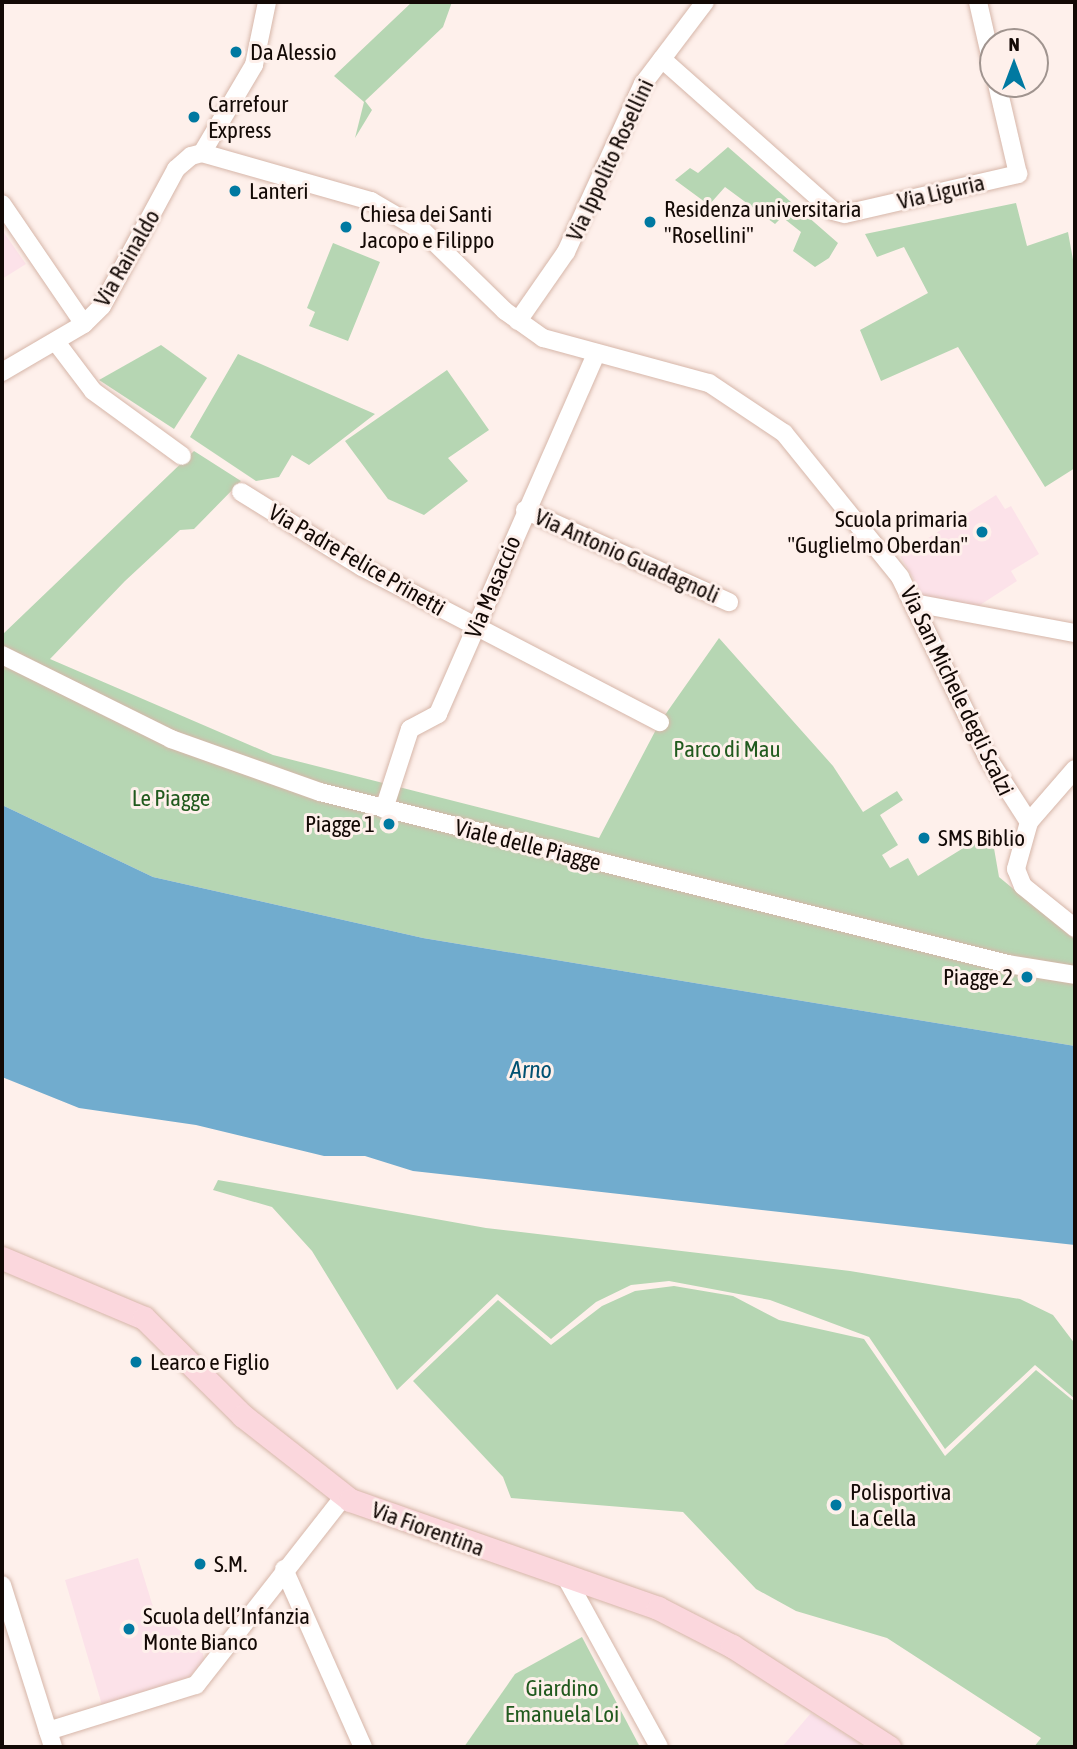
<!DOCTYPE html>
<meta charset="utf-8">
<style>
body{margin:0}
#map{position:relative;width:1077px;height:1749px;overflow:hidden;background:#fef0eb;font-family:"Asap Condensed",sans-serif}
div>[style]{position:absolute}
.commercial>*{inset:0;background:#fbe2ec}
.education>*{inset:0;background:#fce2e9}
.green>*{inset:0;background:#b6d6b3}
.water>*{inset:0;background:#71acce}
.roads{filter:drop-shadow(0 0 2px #d6b6a9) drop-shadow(0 0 2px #d6b6a9)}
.minor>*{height:18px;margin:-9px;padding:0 9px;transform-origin:9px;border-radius:9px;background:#fff}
.major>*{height:23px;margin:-11.5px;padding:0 11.5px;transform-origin:11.5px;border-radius:11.5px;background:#fbd7dd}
.dots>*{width:19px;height:19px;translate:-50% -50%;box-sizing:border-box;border:4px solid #fef0eb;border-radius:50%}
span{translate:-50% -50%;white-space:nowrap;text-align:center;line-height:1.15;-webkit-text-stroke:6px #fef0eb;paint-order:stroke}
.poi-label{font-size:23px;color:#130905}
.left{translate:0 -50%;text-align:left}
.right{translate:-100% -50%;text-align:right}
.street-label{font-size:23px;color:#130905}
.park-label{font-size:23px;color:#215a1e}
.water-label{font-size:24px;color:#005172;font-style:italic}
.frame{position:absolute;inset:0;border:4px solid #130905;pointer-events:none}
.north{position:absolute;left:979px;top:28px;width:70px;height:70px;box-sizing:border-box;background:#fef0eb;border:2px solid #a0948f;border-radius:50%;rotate:0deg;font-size:19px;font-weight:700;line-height:28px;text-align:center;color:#130905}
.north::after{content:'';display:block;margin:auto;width:24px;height:32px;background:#0079a1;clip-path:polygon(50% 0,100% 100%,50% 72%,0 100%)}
</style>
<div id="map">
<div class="commercial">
<div style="clip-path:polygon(811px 1713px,865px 1747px,782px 1747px)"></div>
</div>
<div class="education">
<div style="clip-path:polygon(2px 230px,26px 264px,2px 279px)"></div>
<div style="clip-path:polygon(996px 495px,1005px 509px,1011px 506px,1039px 554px,1011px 571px,1017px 581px,977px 607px,925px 598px,900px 556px)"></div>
<div style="clip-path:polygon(138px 1558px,154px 1610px,202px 1648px,204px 1661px,189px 1677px,102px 1705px,65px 1580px)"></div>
</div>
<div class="green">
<div style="clip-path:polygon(412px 2px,452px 2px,443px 27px,365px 101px,372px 110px,355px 138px,364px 102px,334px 76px)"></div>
<div style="clip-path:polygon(728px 147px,838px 243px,829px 258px,815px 267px,793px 251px,801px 232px,782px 217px,775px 224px,725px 187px,709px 205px,675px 180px,690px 168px,698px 173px)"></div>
<div style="clip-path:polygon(1016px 203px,1027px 246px,1068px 232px,1075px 271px,1075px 468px,1045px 487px,958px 347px,881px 381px,860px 330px,928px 293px,904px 247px,877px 257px,865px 234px)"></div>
<div style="clip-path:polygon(333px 243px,380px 262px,348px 341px,309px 326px,315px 312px,307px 308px)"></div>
<div style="clip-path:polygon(161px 345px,207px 378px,174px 429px,99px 380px)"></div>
<div style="clip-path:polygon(238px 354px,375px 414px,309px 465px,292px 455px,279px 477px,256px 481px,190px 437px)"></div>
<div style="clip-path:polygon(447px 370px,489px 430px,448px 458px,468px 481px,424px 515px,388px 499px,345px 441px)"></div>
<div style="clip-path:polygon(194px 451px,241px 481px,194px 529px,180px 530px,125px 581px,50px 659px,273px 755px,599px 838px,660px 722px,719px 638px,833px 766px,863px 812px,897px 791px,903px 800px,880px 815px,898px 845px,882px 855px,890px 868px,908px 858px,918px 876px,991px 831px,999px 877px,1075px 940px,1075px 1046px,423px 938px,153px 877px,2px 805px,2px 635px)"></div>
<div style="clip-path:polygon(218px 1180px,486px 1228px,850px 1271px,1020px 1299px,1053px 1315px,1075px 1344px,1075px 1399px,1035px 1365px,945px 1449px,869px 1337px,770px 1300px,669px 1281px,631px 1285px,596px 1302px,551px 1339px,497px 1294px,397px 1390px,312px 1251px,272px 1207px,213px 1190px)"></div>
<div style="clip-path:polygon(674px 1286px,733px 1296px,779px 1320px,864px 1339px,945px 1456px,1036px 1370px,1075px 1402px,1075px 1747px,1034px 1747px,1041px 1738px,887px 1638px,796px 1611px,756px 1589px,683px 1512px,511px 1498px,503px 1477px,413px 1381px,498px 1300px,551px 1345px,602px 1306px,635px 1291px)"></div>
<div style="clip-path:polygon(582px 1637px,640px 1747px,464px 1747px,515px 1674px)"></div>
</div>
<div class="water">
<div style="clip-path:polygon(2px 805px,153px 877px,423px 938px,1075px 1046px,1075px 1245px,413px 1171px,365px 1156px,324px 1156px,196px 1125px,79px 1108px,2px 1077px)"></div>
</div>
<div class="roads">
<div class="minor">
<div style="left:978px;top:2px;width:68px;rotate:77.2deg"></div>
<div style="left:662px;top:59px;width:229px;rotate:41.6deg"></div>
<div style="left:833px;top:211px;width:12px;rotate:14deg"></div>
<div style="left:845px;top:214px;width:178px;rotate:-13deg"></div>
<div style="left:1018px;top:174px;width:92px;rotate:-103.1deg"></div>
<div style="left:202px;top:153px;width:102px;rotate:-59.4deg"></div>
<div style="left:254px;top:65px;width:64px;rotate:-78.3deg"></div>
<div style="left:2px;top:204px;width:145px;rotate:55.7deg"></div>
<div style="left:518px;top:321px;width:84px;rotate:-55.2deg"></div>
<div style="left:566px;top:252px;width:185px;rotate:-65.4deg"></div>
<div style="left:643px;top:84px;width:103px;rotate:-52.9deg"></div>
<div style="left:56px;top:342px;width:61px;rotate:52.9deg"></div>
<div style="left:93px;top:391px;width:110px;rotate:36.1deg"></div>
<div style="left:2px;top:372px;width:95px;rotate:-30.3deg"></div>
<div style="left:84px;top:324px;width:25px;rotate:-45deg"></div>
<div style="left:102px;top:306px;width:156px;rotate:-61.6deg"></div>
<div style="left:176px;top:169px;width:20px;rotate:-41deg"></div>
<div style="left:191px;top:156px;width:11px;rotate:-15deg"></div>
<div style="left:202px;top:153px;width:176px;rotate:15.9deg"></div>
<div style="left:371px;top:201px;width:61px;rotate:30.3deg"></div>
<div style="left:424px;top:232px;width:113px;rotate:44.3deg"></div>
<div style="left:505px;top:311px;width:47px;rotate:35.4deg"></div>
<div style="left:543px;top:338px;width:172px;rotate:15.2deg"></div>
<div style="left:709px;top:383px;width:90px;rotate:33.7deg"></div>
<div style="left:784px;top:433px;width:185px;rotate:51.1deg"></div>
<div style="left:900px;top:577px;width:203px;rotate:64.1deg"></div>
<div style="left:989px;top:760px;width:74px;rotate:57.2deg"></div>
<div style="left:241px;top:492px;width:142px;rotate:31.8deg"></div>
<div style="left:362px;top:567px;width:336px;rotate:27.5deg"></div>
<div style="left:525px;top:510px;width:224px;rotate:24.3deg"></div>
<div style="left:914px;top:603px;width:164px;rotate:10.6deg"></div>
<div style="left:2px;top:655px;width:189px;rotate:26.4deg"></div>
<div style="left:171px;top:739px;width:158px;rotate:19.6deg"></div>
<div style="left:320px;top:792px;width:709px;rotate:14.04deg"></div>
<div style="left:1008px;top:964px;width:68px;rotate:9.3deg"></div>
<div style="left:1075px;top:769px;width:70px;rotate:131deg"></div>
<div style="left:1029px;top:822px;width:49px;rotate:105.5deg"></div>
<div style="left:1016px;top:869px;width:18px;rotate:68deg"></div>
<div style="left:1023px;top:886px;width:67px;rotate:38.9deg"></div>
<div style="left:384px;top:809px;width:84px;rotate:-72deg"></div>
<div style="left:410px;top:729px;width:32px;rotate:-28deg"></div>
<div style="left:438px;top:714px;width:393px;rotate:-66.3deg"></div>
<div style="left:284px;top:1569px;width:195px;rotate:66.1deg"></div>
<div style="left:564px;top:1574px;width:197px;rotate:61.2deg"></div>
<div style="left:2px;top:1585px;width:170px;rotate:72.5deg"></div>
<div style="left:48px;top:1731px;width:155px;rotate:-17.3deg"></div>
<div style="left:196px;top:1685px;width:240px;rotate:-51.9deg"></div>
</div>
<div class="major">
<div style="left:2px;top:1258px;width:154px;rotate:22.9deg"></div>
<div style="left:144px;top:1318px;width:139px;rotate:44.7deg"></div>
<div style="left:243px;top:1416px;width:136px;rotate:38.1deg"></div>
<div style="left:350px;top:1500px;width:326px;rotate:19.3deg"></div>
<div style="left:658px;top:1608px;width:83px;rotate:27.2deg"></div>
<div style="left:732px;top:1646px;width:187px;rotate:32.8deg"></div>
</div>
</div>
<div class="dots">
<div style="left:236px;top:52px;background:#0079a1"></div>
<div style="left:194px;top:117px;background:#0079a1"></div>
<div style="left:235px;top:191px;background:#0079a1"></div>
<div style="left:650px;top:222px;background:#0079a1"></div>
<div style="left:346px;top:227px;background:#0079a1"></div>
<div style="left:982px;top:532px;background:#0079a1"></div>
<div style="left:389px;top:824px;background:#0079a1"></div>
<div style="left:924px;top:838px;background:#0079a1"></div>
<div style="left:1027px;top:977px;background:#0079a1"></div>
<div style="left:136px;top:1362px;background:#0079a1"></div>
<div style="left:836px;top:1505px;background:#0079a1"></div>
<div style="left:200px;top:1564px;background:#0079a1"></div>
<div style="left:129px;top:1629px;background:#0079a1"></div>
</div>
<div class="poi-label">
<span class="left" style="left:250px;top:52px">Da Alessio</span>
<span class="left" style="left:208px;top:117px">Carrefour<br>Express</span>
<span class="left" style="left:249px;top:191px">Lanteri</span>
<span class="left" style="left:664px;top:222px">Residenza universitaria<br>"Rosellini"</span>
<span class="left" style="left:360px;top:227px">Chiesa dei Santi<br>Jacopo e Filippo</span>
<span class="right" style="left:968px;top:532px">Scuola primaria<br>"Guglielmo Oberdan"</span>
<span class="right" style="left:375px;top:824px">Piagge 1</span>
<span class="left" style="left:938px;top:838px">SMS Biblio</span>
<span class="right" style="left:1013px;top:977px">Piagge 2</span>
<span class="left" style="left:150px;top:1362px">Learco e Figlio</span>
<span class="left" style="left:850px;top:1505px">Polisportiva<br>La Cella</span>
<span class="left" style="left:214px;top:1564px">S.M.</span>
<span class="left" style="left:143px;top:1629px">Scuola dell’Infanzia<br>Monte Bianco</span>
</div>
<div class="street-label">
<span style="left:610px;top:160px;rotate:-65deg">Via Ippolito Rosellini</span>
<span style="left:941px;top:192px;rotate:-13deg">Via Liguria</span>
<span style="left:127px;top:258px;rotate:-60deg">Via Rainaldo</span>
<span style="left:627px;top:556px;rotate:24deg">Via Antonio Guadagnoli</span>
<span style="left:357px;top:560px;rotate:30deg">Via Padre Felice Prinetti</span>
<span style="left:493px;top:587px;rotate:-67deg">Via Masaccio</span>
<span style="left:957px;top:691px;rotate:64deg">Via San Michele degli Scalzi</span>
<span style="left:528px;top:845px;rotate:14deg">Viale delle Piagge</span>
<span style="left:428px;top:1529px;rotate:20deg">Via Fiorentina</span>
</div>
<div class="park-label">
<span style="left:727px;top:749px">Parco di Mau</span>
<span style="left:171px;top:798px">Le Piagge</span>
<span style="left:562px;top:1701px">Giardino<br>Emanuela Loi</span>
</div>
<div class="water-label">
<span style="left:531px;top:1070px">Arno</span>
</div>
<div class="frame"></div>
<div class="north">N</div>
</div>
